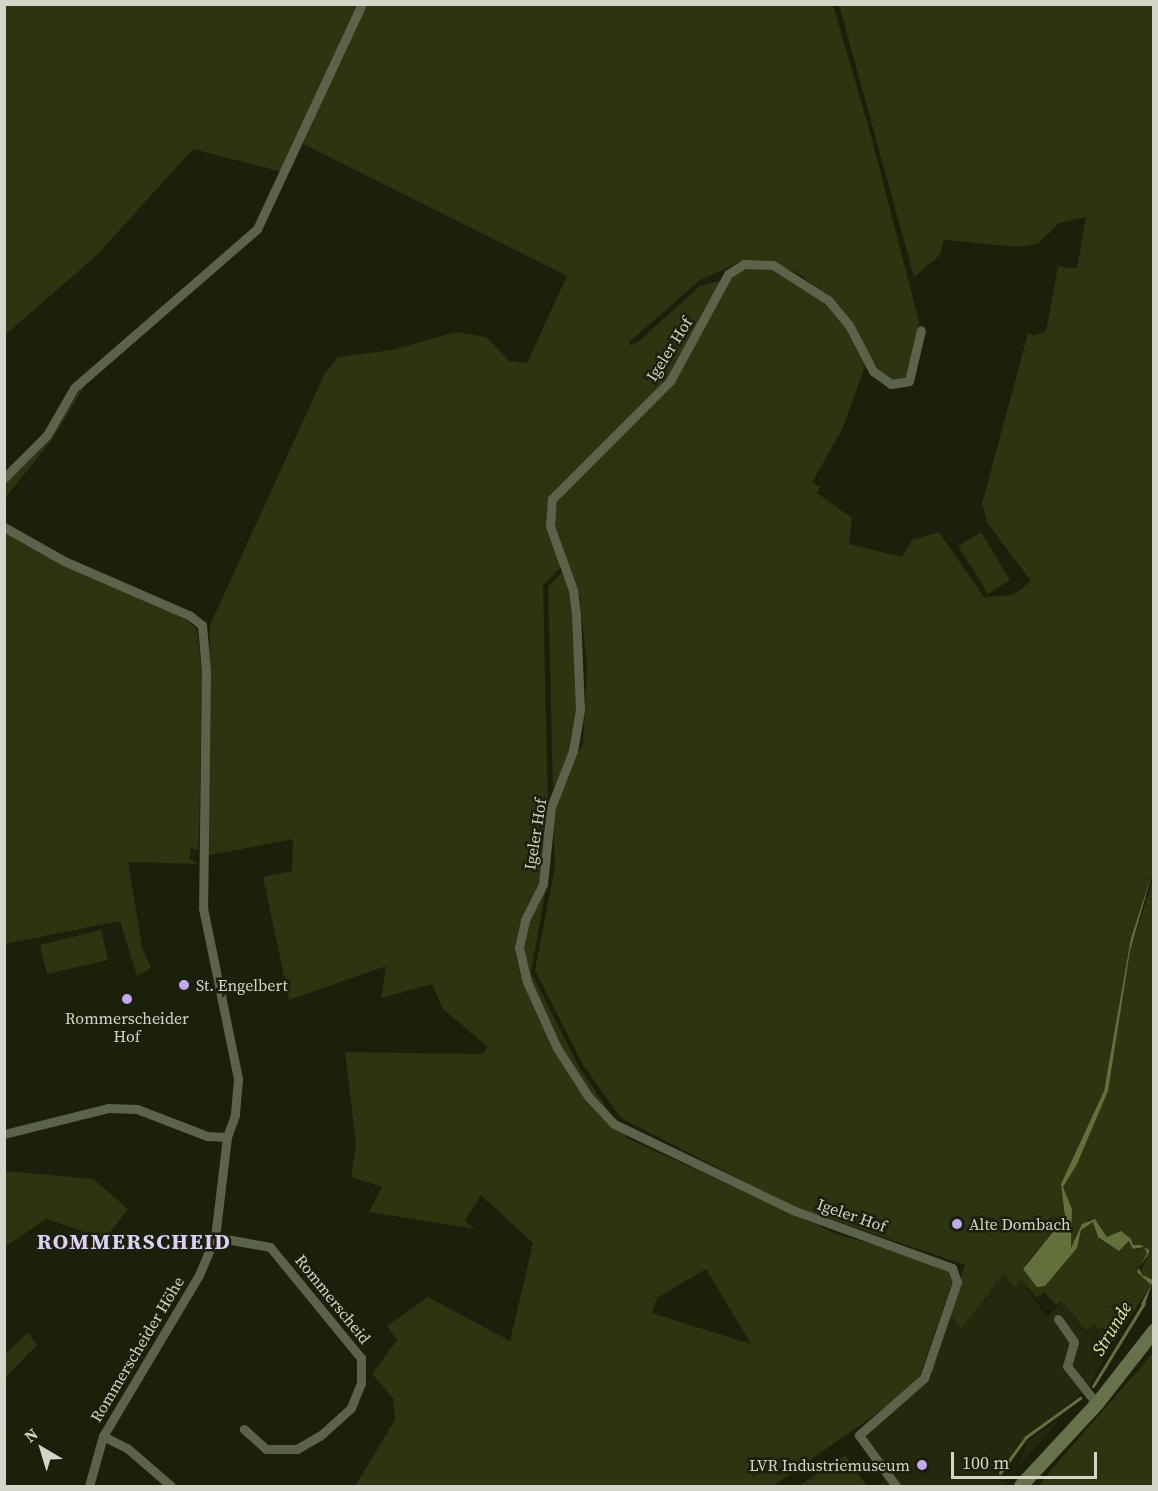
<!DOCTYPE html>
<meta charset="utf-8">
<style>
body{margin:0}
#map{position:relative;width:1158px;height:1491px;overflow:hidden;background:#1b200b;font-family:"Source Serif 4",serif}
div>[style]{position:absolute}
.built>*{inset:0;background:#22290c}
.green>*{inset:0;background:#2c3410}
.water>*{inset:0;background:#63703b}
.stream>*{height:3px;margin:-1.5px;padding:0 1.5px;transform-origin:1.5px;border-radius:1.5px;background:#63703b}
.minor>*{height:9px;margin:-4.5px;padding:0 4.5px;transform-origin:4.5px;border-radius:4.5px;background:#5c634b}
.secondary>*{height:14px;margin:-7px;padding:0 7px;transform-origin:7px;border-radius:7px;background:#67714a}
.dots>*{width:16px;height:16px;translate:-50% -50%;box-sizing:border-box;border:3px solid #1b200b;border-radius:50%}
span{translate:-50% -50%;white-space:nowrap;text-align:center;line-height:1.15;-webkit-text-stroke:5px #1b200b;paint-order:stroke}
.street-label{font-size:16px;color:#d2d6c9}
.poi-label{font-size:16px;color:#d2d6c9}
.left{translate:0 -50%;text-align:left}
.right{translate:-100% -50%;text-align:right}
.water-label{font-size:18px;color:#d9ed9c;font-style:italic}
.district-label{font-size:22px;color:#ddcffa;font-weight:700;letter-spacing:1.5px}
.frame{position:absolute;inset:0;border:6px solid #d2d6c9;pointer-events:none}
.north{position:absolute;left:12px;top:1419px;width:60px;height:60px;-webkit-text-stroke:4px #1b200b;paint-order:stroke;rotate:322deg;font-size:16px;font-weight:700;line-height:24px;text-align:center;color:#d2d6c9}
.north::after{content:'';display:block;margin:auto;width:21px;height:27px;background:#d2d6c9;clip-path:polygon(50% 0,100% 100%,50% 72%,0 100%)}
.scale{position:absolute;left:951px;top:1452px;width:146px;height:27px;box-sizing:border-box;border:3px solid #d2d6c9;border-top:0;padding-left:8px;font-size:18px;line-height:21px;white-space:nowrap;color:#d2d6c9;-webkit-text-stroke:4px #1b200b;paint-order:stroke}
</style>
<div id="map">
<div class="built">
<div style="clip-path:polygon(1003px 1274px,1015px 1287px,1020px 1279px,1047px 1318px,1061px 1301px,1085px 1330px,1094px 1324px,1111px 1345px,1089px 1387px,1022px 1441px,1000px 1479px,1003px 1483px,1019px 1464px,1027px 1442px,1062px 1417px,1001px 1486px,877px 1486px,885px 1480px,854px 1436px,919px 1389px,949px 1311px,961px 1329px)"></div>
</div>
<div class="green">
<div style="clip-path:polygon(5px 5px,358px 5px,282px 172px,193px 149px,96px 256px,5px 335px)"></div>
<div style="clip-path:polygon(evenodd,365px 5px,833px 5px,872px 139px,919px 322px,906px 378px,895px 381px,882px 374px,841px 311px,801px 275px,766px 260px,740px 262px,700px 280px,629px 342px,631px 346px,639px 341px,700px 286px,725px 280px,677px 367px,546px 510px,562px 566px,543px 585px,548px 805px,543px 875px,515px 944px,522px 975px,556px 1041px,526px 971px,520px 939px,550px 866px,531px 972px,579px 1067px,627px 1138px,839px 1235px,943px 1264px,954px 1278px,916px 1386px,773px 1486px,355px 1486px,395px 1420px,393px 1398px,372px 1374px,397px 1340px,387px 1326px,428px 1297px,510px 1341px,533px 1243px,481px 1195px,465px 1221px,475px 1229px,369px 1212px,382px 1187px,351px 1177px,356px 1144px,345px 1052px,483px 1054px,487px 1046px,443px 1009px,432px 984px,381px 998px,386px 966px,289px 1000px,263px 877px,292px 871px,293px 839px,205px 856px,210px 625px,324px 375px,338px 357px,392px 350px,456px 332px,486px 337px,509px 361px,527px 363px,567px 276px,303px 144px,365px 5px,706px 1269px,751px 1344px,652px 1313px,657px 1298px,706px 1269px)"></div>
<div style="clip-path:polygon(839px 5px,1153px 5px,1153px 871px,1131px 938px,1104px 1091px,1061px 1184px,1065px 1217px,1024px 1266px,1077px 1248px,1081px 1230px,1093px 1222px,1098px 1237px,1119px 1251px,1130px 1241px,1136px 1250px,1144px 1247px,1147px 1253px,1137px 1269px,1151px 1285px,1111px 1345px,1094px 1324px,1086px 1330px,1061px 1301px,1056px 1305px,1044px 1292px,1037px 1298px,1021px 1280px,1015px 1287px,1003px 1274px,961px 1329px,949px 1312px,934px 1371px,921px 1384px,965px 1265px,790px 1205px,621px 1118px,583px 1065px,535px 970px,555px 867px,553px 806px,583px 743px,587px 669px,580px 598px,554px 528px,556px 500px,672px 383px,729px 281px,742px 268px,766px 265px,809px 286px,842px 321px,866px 363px,842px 430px,812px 482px,820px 487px,817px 493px,852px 518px,849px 544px,902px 557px,912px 540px,939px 532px,984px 597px,1013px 595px,1031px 581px,988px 524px,982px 504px,1028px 333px,1034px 336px,1046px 331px,1058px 267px,1077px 268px,1086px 217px,1059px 223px,1037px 244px,1018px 247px,944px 240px,940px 255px,914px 277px)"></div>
<div style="clip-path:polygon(89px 379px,51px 441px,5px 498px,5px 485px)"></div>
<div style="clip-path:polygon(981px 532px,1010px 580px,988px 594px,958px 546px)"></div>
<div style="clip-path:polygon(5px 533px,64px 566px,181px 615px,197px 629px,202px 673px,199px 838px,198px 850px,191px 848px,189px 858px,197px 864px,128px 862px,142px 947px,151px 968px,137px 976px,120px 921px,5px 944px)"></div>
<div style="clip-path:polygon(563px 571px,570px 587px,578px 670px,575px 742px,553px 790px,548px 587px)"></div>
<div style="clip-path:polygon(1153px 880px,1154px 1280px,1152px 1282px,1140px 1273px,1149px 1253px,1146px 1246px,1134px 1246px,1122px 1234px,1107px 1237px,1098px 1222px,1089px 1219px,1071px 1248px,1072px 1215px,1063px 1187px,1108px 1091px,1130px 951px)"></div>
<div style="clip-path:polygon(101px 930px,108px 960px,47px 974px,40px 945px)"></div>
<div style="clip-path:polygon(6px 1171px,93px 1179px,128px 1209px,105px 1239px,46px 1219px,5px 1247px)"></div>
<div style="clip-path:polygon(28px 1333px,37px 1345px,5px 1378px,5px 1354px)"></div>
<div style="clip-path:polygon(1153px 1353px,1153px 1486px,1039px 1486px,1050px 1471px)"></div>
<div style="clip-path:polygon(845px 1455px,867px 1486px,798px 1486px,803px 1483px)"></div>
</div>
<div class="water">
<div style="clip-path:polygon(1153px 871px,1130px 951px,1108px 1091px,1077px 1164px,1063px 1187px,1072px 1209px,1071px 1248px,1082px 1224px,1095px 1219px,1107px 1237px,1121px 1231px,1131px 1239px,1133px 1245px,1141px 1245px,1149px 1250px,1149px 1253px,1139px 1268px,1142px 1275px,1153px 1280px,1144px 1307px,1141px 1304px,1151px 1285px,1137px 1272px,1147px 1253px,1144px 1247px,1133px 1249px,1129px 1241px,1119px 1251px,1098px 1237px,1093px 1222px,1081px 1230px,1077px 1248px,1045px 1286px,1037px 1287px,1023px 1269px,1065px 1217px,1061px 1184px,1104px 1091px,1131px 938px)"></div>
</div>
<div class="stream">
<div style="left:1093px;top:1386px;width:97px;rotate:-58.4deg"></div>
<div style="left:1000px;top:1473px;width:44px;rotate:-54.2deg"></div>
<div style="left:1026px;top:1437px;width:67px;rotate:-35.8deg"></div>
</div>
<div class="minor">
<div style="left:4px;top:478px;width:61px;rotate:-45deg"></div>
<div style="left:47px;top:435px;width:54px;rotate:-60.1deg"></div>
<div style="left:74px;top:388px;width:242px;rotate:-41deg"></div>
<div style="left:257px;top:229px;width:248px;rotate:-65deg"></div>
<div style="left:4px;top:527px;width:69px;rotate:29.5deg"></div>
<div style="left:64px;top:561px;width:136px;rotate:23.4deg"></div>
<div style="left:189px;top:615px;width:16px;rotate:38deg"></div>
<div style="left:202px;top:625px;width:46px;rotate:85deg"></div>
<div style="left:206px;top:671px;width:237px;rotate:90.7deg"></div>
<div style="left:203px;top:908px;width:175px;rotate:78.4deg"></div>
<div style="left:238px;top:1079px;width:36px;rotate:95deg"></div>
<div style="left:235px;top:1115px;width:23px;rotate:110deg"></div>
<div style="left:227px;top:1137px;width:101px;rotate:96.8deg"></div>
<div style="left:215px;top:1237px;width:41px;rotate:112.8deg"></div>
<div style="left:199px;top:1275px;width:187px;rotate:120.8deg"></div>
<div style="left:103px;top:1436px;width:52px;rotate:105.6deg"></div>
<div style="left:4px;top:1134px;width:107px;rotate:-14deg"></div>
<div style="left:108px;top:1108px;width:29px;rotate:2deg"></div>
<div style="left:137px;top:1109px;width:75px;rotate:21.1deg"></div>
<div style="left:207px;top:1136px;width:20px;rotate:3deg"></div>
<div style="left:215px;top:1237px;width:56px;rotate:10.3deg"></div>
<div style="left:270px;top:1247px;width:144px;rotate:50.7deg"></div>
<div style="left:361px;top:1358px;width:25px;rotate:90deg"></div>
<div style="left:361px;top:1383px;width:27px;rotate:112deg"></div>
<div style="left:351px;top:1408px;width:40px;rotate:138deg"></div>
<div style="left:321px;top:1435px;width:28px;rotate:150deg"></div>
<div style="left:297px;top:1449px;width:31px;rotate:180deg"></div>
<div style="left:266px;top:1449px;width:30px;rotate:-138deg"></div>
<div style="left:1058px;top:1319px;width:28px;rotate:55deg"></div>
<div style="left:1074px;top:1342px;width:25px;rotate:106deg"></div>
<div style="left:1067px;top:1366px;width:48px;rotate:51.7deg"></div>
<div style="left:103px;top:1436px;width:27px;rotate:27deg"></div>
<div style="left:127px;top:1448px;width:58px;rotate:40.8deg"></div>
<div style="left:896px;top:1486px;width:63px;rotate:-126deg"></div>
<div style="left:859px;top:1435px;width:86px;rotate:-41.2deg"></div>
<div style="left:924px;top:1378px;width:102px;rotate:-71deg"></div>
<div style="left:957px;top:1282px;width:15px;rotate:-110deg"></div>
<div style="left:952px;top:1268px;width:167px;rotate:-160deg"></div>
<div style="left:795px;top:1211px;width:201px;rotate:-154.3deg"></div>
<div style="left:614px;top:1124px;width:38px;rotate:-133deg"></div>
<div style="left:588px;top:1096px;width:57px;rotate:-122.9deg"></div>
<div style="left:557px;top:1048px;width:72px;rotate:-114.4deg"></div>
<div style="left:527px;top:982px;width:36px;rotate:-103deg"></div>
<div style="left:519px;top:947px;width:28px;rotate:-77deg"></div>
<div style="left:525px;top:920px;width:40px;rotate:-63.4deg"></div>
<div style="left:543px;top:884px;width:77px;rotate:-84.1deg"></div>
<div style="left:551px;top:807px;width:60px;rotate:-68.6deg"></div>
<div style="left:573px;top:751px;width:42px;rotate:-80.3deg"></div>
<div style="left:580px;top:710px;width:96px;rotate:-92.4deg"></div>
<div style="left:576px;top:614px;width:24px;rotate:-97deg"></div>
<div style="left:573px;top:590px;width:68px;rotate:-109.8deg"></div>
<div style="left:550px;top:526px;width:27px;rotate:-86deg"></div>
<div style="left:552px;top:499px;width:167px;rotate:-45deg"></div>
<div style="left:670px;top:381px;width:122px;rotate:-61.5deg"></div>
<div style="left:728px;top:274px;width:19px;rotate:-32deg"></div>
<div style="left:744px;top:264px;width:29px;rotate:2deg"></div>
<div style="left:773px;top:265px;width:65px;rotate:32.5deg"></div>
<div style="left:828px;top:300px;width:33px;rotate:50deg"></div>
<div style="left:849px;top:325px;width:52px;rotate:62.4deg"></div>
<div style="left:873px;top:371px;width:22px;rotate:36deg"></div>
<div style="left:891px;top:384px;width:18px;rotate:-9deg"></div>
<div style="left:909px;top:381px;width:52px;rotate:-76.8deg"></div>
</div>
<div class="secondary">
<div style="left:1021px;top:1486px;width:112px;rotate:-47.2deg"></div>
<div style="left:1097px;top:1404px;width:93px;rotate:-52deg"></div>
</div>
<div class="dots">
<div style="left:184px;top:985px;background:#c2a8f2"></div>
<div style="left:127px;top:999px;background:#c2a8f2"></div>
<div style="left:957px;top:1224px;background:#c2a8f2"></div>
<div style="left:922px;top:1465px;background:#c2a8f2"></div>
</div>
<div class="street-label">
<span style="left:669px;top:349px;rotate:-58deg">Igeler Hof</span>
<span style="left:535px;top:834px;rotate:-81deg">Igeler Hof</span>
<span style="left:852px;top:1215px;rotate:19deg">Igeler Hof</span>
<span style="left:333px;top:1299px;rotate:51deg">Rommerscheid</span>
<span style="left:137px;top:1349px;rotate:-59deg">Rommerscheider Höhe</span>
</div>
<div class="poi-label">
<span class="left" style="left:196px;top:985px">St. Engelbert</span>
<span style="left:127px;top:1027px">Rommerscheider<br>Hof</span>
<span class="left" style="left:969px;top:1224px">Alte Dombach</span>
<span class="right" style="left:910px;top:1465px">LVR Industriemuseum</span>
</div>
<div class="water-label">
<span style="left:1112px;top:1329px;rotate:-59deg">Strunde</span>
</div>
<div class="district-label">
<span style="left:134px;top:1242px">ROMMERSCHEID</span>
</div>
<div class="frame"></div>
<div class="north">N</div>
<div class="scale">100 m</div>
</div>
